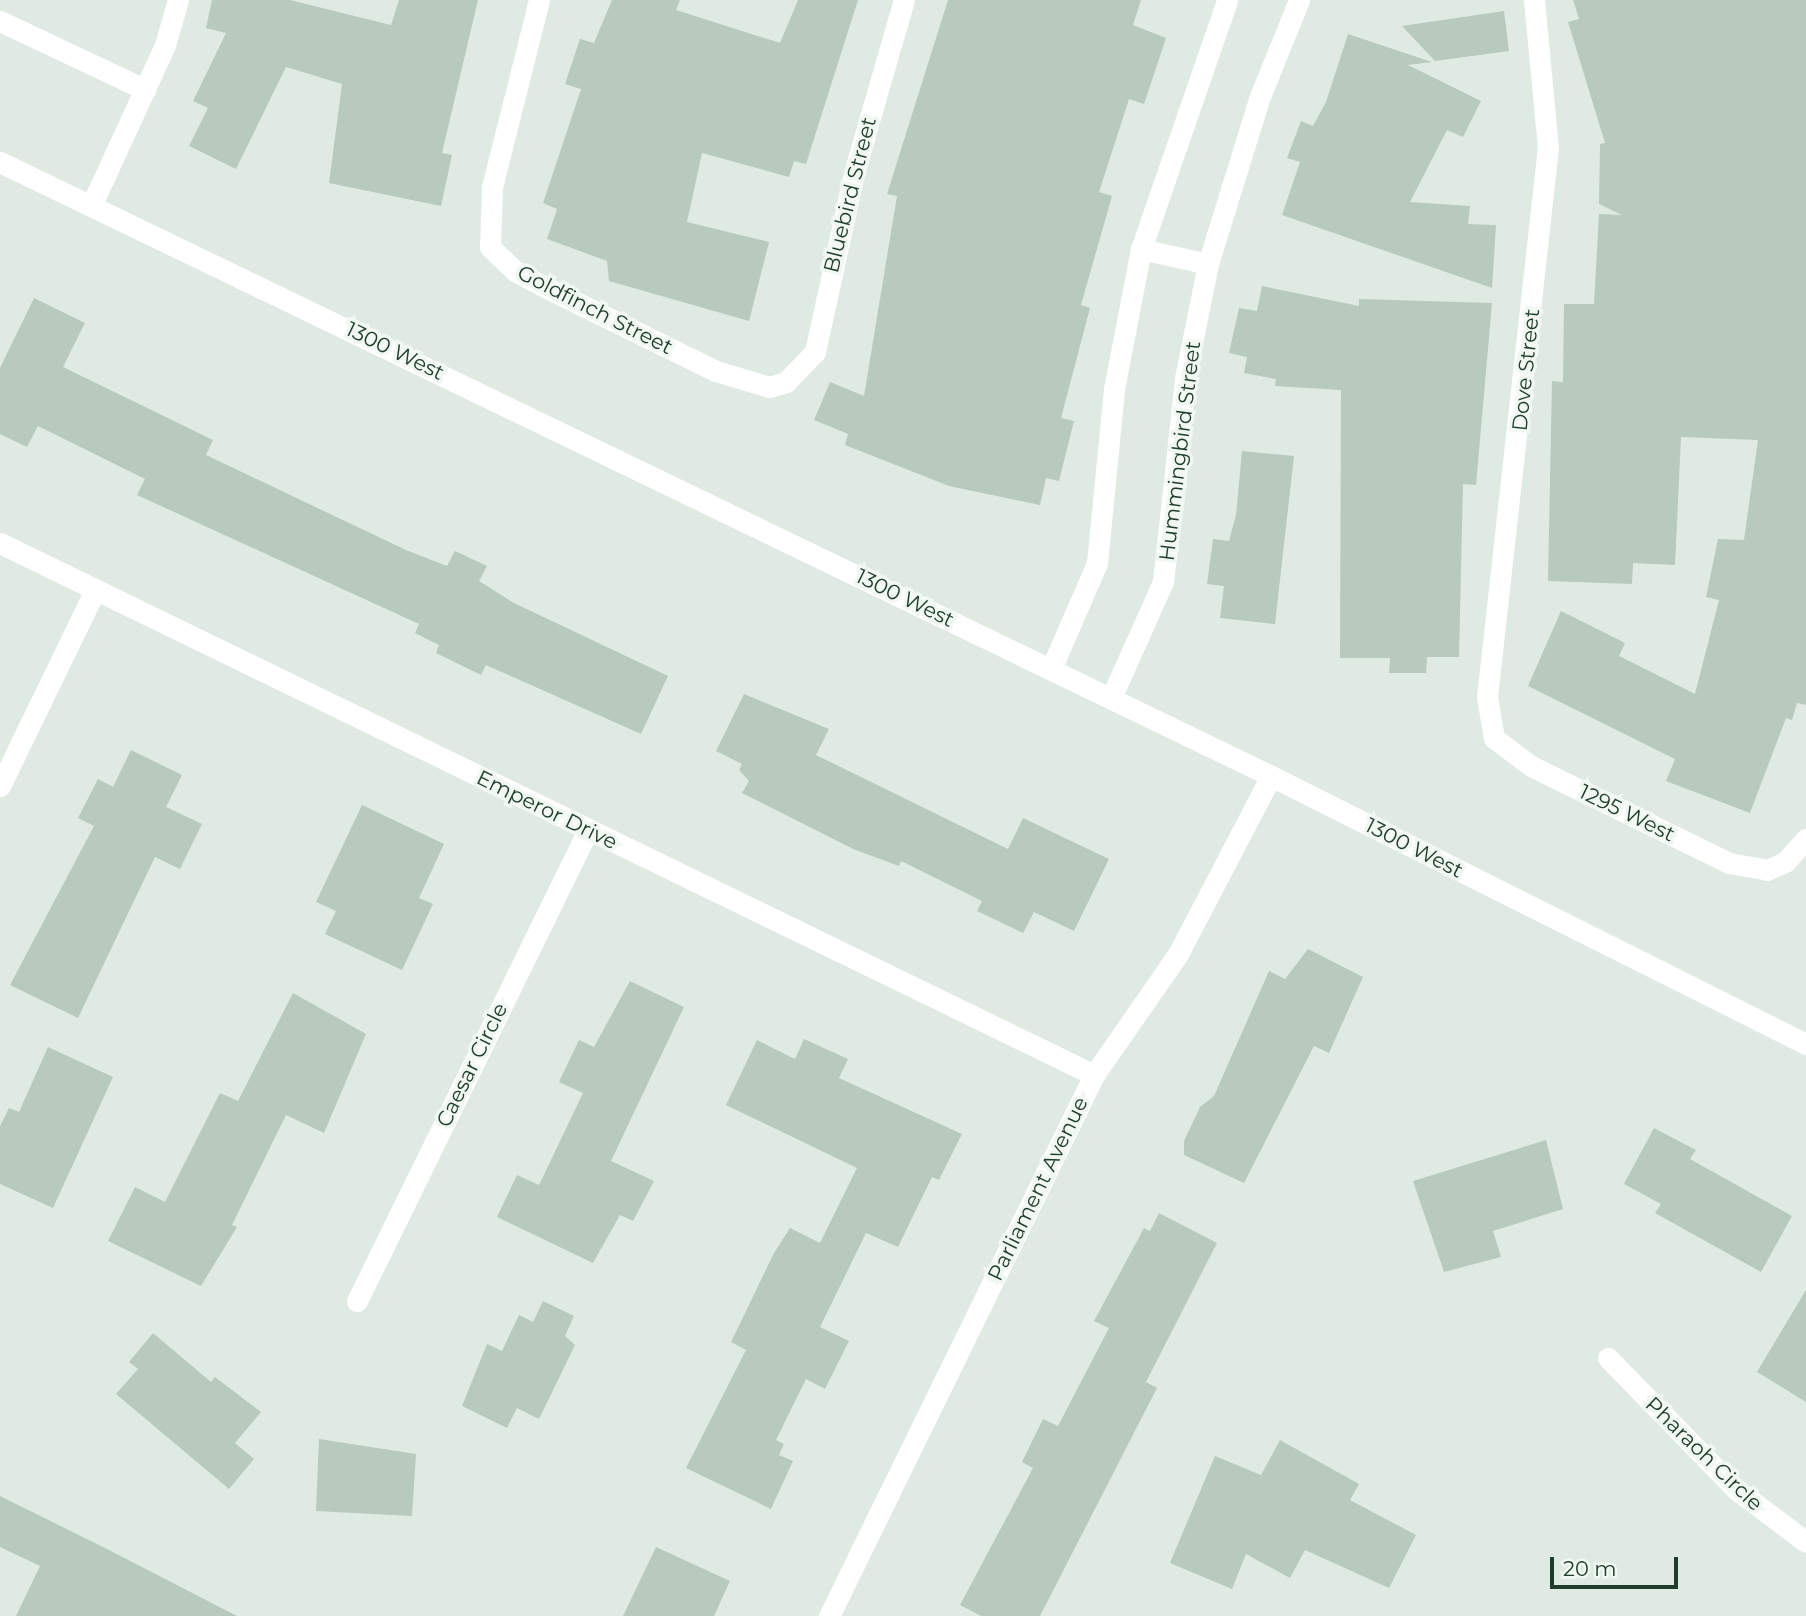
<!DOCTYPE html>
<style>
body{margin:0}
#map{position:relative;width:1806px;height:1616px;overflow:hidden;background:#dfebe2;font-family:Montserrat,sans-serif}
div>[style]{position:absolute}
.building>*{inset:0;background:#b8c9bd}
.minor>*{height:21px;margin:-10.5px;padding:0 10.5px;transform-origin:10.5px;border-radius:10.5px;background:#fff}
span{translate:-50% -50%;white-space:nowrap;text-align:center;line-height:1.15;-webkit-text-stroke:7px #f0f8f1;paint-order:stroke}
.street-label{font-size:21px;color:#203c2c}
.scale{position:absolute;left:1550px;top:1557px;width:128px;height:32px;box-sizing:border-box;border:4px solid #203c2c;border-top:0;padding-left:9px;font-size:21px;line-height:24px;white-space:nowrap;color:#203c2c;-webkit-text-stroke:5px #f0f8f1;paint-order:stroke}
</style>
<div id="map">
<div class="building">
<div style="clip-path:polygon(212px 0,290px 0,391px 25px,399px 0,478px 0,442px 153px,452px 155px,441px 206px,329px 183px,342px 84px,286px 67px,236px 169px,189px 146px,208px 108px,193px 101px,226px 33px,206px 28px)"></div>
<div style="clip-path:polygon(612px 0,680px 0,676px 10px,780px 43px,798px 0,858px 0,806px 164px,794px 161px,789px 177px,702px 153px,687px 222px,769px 242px,749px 321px,609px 281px,607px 261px,547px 239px,557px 209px,543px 203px,581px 89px,565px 84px,580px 39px,594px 43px)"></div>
<div style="clip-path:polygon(948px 0,1141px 0,1133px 25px,1166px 38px,1144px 104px,1129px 99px,1099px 192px,1112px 196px,1081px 305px,1090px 308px,1061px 418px,1074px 421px,1059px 481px,1046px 478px,1040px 505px,949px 486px,845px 445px,848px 434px,814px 420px,830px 382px,864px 396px,897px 196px,887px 194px)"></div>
<div style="clip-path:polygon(1573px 0,1806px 0,1806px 705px,1797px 703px,1792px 720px,1786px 718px,1750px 813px,1666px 781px,1675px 759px,1528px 686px,1561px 611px,1625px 643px,1619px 656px,1695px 694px,1719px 600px,1706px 597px,1718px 539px,1744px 540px,1758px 440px,1681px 437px,1675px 565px,1633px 563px,1632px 584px,1548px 581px,1552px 381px,1563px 382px,1564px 304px,1594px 304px,1599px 214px,1622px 215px,1599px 204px,1600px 144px,1605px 143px,1568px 22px,1579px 19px)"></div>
<div style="clip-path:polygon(1504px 11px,1509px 51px,1435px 61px,1402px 26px)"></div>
<div style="clip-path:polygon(1348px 34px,1432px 62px,1408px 65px,1481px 101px,1463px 137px,1447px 130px,1410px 202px,1470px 206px,1468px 224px,1496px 225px,1492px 288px,1282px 215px,1300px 162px,1287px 158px,1301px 121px,1313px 126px,1326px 102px)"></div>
<div style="clip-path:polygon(1262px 286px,1359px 306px,1359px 299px,1492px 303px,1476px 485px,1463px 484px,1459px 657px,1427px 657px,1426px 673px,1389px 673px,1390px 658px,1340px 658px,1341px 390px,1275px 386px,1276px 379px,1244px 373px,1247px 357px,1229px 353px,1239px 308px,1257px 311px)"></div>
<div style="clip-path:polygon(34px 298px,85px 323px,63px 367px,213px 440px,206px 455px,406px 550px,447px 566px,455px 551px,487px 566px,479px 581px,514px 603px,668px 676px,641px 734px,486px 665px,481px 675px,436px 653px,439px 645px,415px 633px,419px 624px,137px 495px,145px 479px,38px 426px,27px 447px,0 434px,0 368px)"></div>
<div style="clip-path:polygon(1242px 451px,1294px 456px,1275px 624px,1220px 618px,1224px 586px,1207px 584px,1213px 539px,1229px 541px,1236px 515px)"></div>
<div style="clip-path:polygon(744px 694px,829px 729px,816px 755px,1008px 849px,1023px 818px,1109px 859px,1074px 931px,1034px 912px,1023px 933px,977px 911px,982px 901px,901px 861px,899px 866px,853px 849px,742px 793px,749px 781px,739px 770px,742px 764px,716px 751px)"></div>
<div style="clip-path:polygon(131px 750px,182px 775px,166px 807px,202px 824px,180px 869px,155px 857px,78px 1018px,10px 985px,94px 826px,78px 818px,98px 779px,113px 787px)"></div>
<div style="clip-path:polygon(362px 805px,444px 844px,419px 898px,433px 904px,402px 970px,325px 934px,336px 911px,316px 902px)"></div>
<div style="clip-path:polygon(1308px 949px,1363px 977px,1329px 1053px,1314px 1046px,1244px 1183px,1184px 1155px,1184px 1141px,1200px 1107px,1214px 1096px,1269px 971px,1285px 979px)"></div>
<div style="clip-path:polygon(630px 981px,684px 1007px,611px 1161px,654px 1181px,633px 1221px,620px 1215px,593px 1263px,497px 1217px,517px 1175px,539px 1185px,583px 1093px,559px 1082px,579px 1040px,594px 1047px)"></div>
<div style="clip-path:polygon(293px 993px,366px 1034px,324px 1133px,286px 1115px,232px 1225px,237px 1227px,201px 1286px,108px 1241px,135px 1187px,165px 1202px,220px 1093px,238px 1101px)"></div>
<div style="clip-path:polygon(804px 1039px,848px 1059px,839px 1078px,962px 1134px,939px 1180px,932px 1177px,898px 1247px,866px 1233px,820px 1327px,849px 1341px,825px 1389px,806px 1379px,776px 1440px,784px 1444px,779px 1455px,793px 1461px,771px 1509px,686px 1468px,746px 1350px,731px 1342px,774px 1253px,790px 1228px,820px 1243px,857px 1168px,726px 1105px,757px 1040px,795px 1059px)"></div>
<div style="clip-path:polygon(48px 1047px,113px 1077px,53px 1208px,0 1184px,0 1126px,9px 1108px,19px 1112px)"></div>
<div style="clip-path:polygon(1654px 1128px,1696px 1150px,1690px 1159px,1792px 1216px,1761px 1272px,1655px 1213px,1661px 1204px,1624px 1184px)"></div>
<div style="clip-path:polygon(1546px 1140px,1563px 1209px,1493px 1231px,1501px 1257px,1444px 1272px,1413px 1181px)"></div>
<div style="clip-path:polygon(1159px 1213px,1217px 1243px,1146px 1382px,1157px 1388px,1040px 1616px,981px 1616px,960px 1605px,1033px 1468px,1022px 1462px,1043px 1419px,1058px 1426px,1109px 1328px,1094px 1321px,1144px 1228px,1150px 1231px)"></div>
<div style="clip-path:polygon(1806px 1290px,1806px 1402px,1757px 1372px)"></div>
<div style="clip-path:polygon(543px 1301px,574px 1316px,565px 1336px,575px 1345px,539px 1419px,517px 1408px,507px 1428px,462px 1406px,487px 1344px,502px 1351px,519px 1315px,533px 1322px)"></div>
<div style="clip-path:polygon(153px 1333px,211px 1382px,215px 1377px,261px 1412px,235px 1443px,254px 1459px,229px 1489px,116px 1394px,138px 1369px,129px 1362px)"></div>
<div style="clip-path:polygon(319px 1439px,416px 1454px,412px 1516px,316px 1511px)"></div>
<div style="clip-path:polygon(1280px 1440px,1359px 1484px,1350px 1500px,1416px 1535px,1389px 1588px,1305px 1550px,1290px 1578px,1246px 1554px,1232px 1589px,1170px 1563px,1215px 1456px,1261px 1475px)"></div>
<div style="clip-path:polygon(0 1496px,105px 1548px,237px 1616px,16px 1616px,40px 1566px,0 1547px)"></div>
<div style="clip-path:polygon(656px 1547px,730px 1581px,714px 1616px,623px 1616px)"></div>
</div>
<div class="minor">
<div style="left:539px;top:0;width:193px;rotate:104.1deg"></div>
<div style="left:492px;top:187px;width:60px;rotate:91.9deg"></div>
<div style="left:490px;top:247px;width:35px;rotate:44deg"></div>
<div style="left:515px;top:271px;width:36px;rotate:28deg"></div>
<div style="left:547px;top:288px;width:188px;rotate:26.2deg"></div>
<div style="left:716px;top:371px;width:55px;rotate:16.8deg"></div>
<div style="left:769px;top:387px;width:18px;rotate:-16deg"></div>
<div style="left:786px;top:382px;width:42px;rotate:-46deg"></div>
<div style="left:815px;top:352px;width:183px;rotate:-77.7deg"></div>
<div style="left:854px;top:173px;width:180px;rotate:-73.9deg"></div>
<div style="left:1534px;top:0;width:148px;rotate:84.6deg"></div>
<div style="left:1548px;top:147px;width:553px;rotate:96.33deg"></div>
<div style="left:1487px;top:697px;width:42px;rotate:80.3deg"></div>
<div style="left:1494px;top:738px;width:46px;rotate:37.1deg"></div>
<div style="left:1531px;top:766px;width:220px;rotate:26.1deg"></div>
<div style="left:1729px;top:863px;width:39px;rotate:10deg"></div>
<div style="left:1767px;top:870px;width:20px;rotate:-24deg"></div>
<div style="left:1785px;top:862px;width:31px;rotate:-48deg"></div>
<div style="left:0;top:21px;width:161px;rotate:25.3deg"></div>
<div style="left:0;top:162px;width:1412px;rotate:25.78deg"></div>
<div style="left:1271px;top:776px;width:598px;rotate:26.61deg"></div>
<div style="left:92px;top:204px;width:175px;rotate:-65.3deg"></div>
<div style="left:165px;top:45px;width:47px;rotate:-73.9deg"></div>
<div style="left:1141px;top:249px;width:69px;rotate:12.6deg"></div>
<div style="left:0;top:543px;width:1216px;rotate:25.93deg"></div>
<div style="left:1051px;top:669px;width:116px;rotate:-66.5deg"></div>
<div style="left:1097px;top:563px;width:175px;rotate:-84.4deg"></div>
<div style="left:1114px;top:389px;width:143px;rotate:-79.1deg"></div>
<div style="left:1141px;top:249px;width:263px;rotate:-70.9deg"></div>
<div style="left:1111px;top:698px;width:127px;rotate:-65.9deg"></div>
<div style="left:1163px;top:582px;width:205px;rotate:-83.8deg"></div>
<div style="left:1185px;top:378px;width:116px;rotate:-78.6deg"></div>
<div style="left:1208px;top:264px;width:173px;rotate:-72.8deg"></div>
<div style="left:1259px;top:99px;width:107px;rotate:-68deg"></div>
<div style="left:0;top:786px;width:218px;rotate:-64.1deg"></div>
<div style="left:357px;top:1301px;width:525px;rotate:-63.87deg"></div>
<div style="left:1608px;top:1358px;width:185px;rotate:45.7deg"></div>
<div style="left:1737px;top:1490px;width:86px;rotate:37deg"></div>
<div style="left:829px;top:1616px;width:602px;rotate:-63.9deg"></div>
<div style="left:1094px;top:1075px;width:147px;rotate:-55.2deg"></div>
<div style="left:1178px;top:954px;width:201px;rotate:-62.4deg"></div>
</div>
<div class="street-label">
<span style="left:850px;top:195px;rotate:-76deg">Bluebird Street</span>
<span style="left:595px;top:310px;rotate:27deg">Goldfinch Street</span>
<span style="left:395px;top:351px;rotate:26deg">1300 West</span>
<span style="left:1526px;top:370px;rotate:-84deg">Dove Street</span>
<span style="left:1180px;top:451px;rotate:-83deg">Hummingbird Street</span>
<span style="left:905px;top:598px;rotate:26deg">1300 West</span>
<span style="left:547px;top:810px;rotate:26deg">Emperor Drive</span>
<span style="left:1627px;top:813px;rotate:26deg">1295 West</span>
<span style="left:1414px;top:848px;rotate:27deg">1300 West</span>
<span style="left:472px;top:1065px;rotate:-64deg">Caesar Circle</span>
<span style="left:1038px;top:1189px;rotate:-64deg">Parliament Avenue</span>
<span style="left:1704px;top:1454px;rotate:44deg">Pharaoh Circle</span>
</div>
<div class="scale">20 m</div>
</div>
